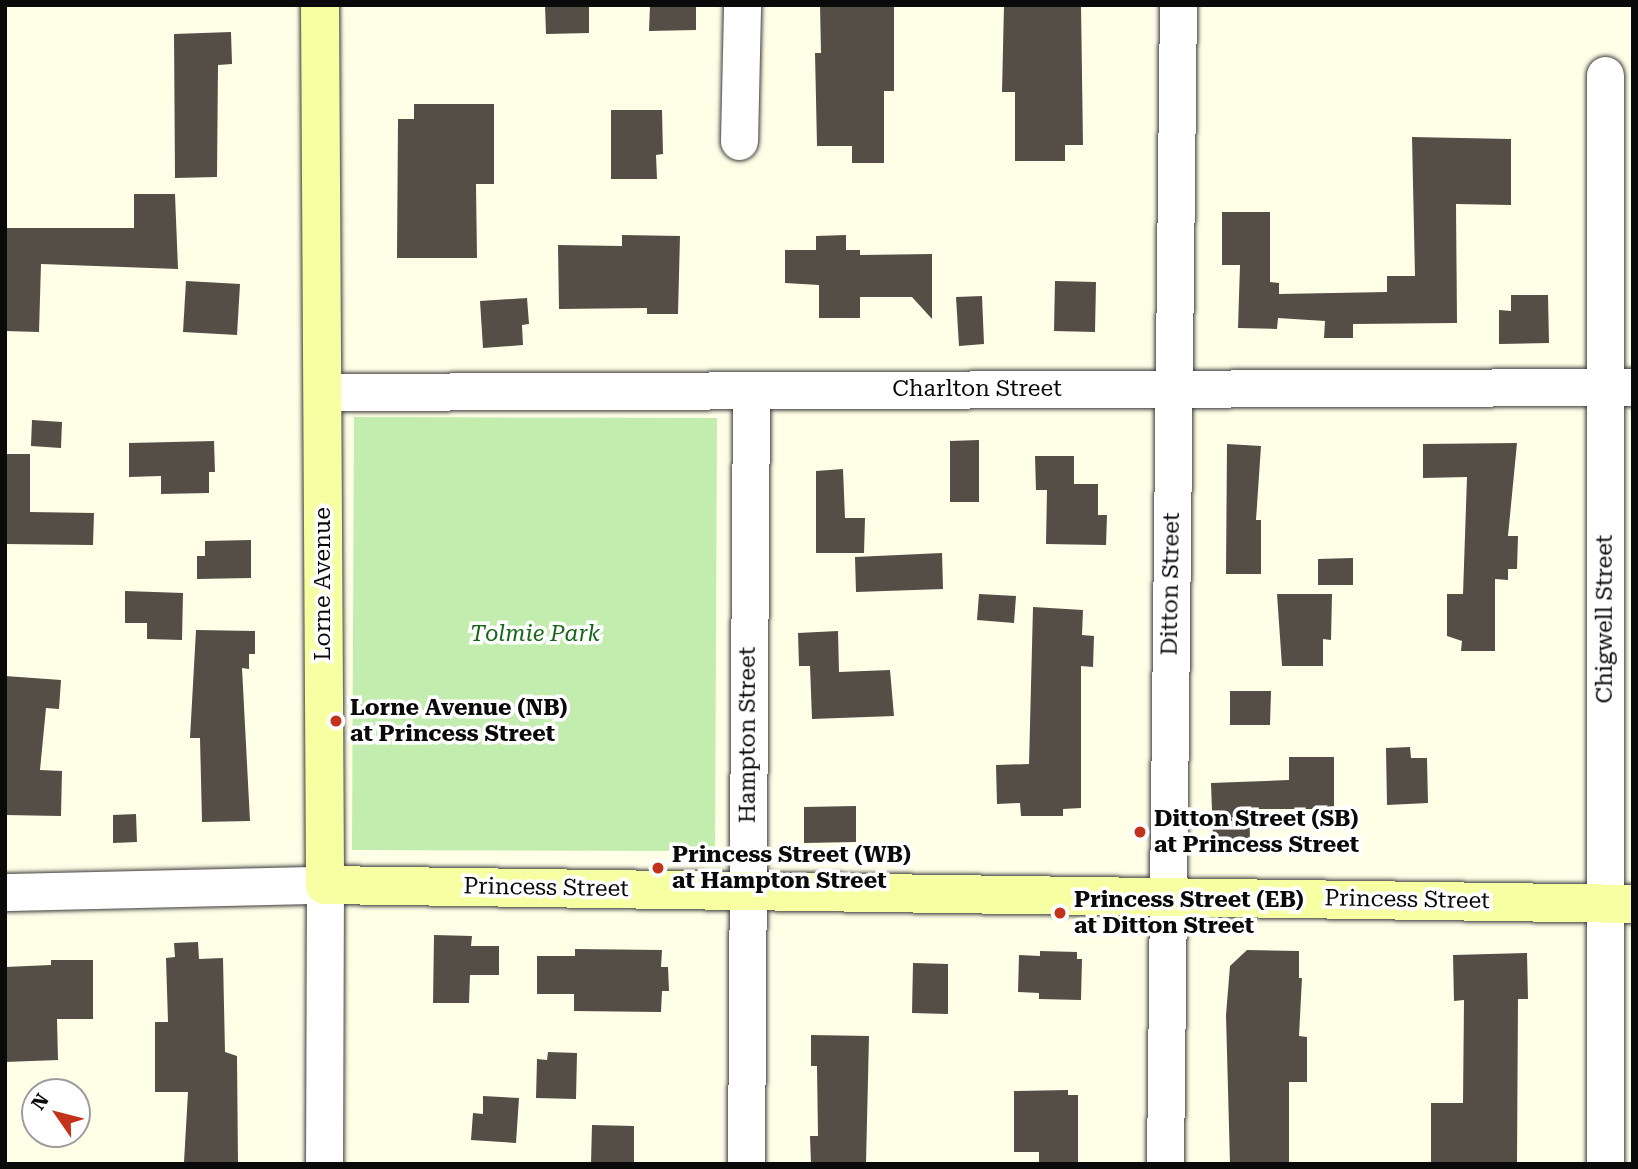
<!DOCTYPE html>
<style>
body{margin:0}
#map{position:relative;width:1638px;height:1169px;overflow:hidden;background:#ffffe8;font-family:"Roboto Serif",serif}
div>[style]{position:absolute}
.green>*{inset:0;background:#c3ecaf}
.building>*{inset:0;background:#544e46}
.roads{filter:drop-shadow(0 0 2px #3d3d3d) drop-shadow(0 0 2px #3d3d3d)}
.street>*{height:37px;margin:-18.5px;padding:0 18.5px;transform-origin:18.5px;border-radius:18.5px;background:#fff}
.secondary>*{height:38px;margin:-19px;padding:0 19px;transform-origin:19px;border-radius:19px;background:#f7ffa3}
.dots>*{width:19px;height:19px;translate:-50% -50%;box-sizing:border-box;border:4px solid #fff;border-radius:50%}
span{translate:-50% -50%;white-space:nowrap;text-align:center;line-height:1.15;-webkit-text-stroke:7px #fff;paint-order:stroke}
.street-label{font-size:23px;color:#0a0a0a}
.park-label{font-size:23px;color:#186617;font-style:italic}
.poi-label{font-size:23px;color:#0a0a0a;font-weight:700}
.left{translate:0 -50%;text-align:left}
.frame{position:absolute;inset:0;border:7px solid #0a0a0a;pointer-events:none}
.north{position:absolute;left:21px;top:1078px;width:70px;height:70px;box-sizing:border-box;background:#fff;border:2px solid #9d9d9d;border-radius:50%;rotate:305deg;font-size:19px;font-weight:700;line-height:28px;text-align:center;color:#0a0a0a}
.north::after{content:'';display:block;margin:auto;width:24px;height:32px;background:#c3321a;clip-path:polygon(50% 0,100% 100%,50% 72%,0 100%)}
</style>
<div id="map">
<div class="green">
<div style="clip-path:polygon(354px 417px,717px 418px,715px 851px,352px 850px)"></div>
</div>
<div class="building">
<div style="clip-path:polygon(545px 5px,589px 5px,589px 33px,546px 34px)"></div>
<div style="clip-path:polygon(650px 5px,696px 5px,696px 30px,649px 31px)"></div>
<div style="clip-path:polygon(820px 5px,894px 5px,894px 91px,884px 91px,884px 163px,852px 163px,852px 146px,817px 146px,815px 53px,821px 53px)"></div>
<div style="clip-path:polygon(1004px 5px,1081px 5px,1083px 145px,1065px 145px,1065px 161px,1015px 161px,1015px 92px,1002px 92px)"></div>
<div style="clip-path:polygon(231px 32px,232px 64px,218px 65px,217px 177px,175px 178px,174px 34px)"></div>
<div style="clip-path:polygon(414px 104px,494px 104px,494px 184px,476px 184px,477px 258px,397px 258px,398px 119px,414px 119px)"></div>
<div style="clip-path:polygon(611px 110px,662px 110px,663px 154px,656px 155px,657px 179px,611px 179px)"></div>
<div style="clip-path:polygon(1412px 137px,1511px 139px,1511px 205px,1456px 204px,1457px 323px,1353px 324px,1353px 338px,1324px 338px,1325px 321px,1278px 318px,1277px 329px,1238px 328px,1240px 265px,1222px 265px,1222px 212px,1270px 212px,1270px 282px,1279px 283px,1279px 294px,1387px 292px,1387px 276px,1415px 276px)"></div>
<div style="clip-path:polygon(134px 194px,175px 194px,178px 269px,41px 264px,39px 332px,5px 331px,5px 228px,134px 228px)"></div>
<div style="clip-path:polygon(622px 235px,680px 236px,678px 314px,647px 314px,647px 308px,559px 309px,558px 245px,622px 246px)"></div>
<div style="clip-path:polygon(846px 235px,846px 250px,860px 250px,860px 255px,932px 254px,932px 319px,912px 297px,860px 297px,860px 318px,819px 318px,819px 285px,785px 283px,785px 250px,816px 250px,816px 236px)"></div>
<div style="clip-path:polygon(186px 281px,240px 284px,237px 335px,183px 332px)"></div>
<div style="clip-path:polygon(1055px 281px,1096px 282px,1095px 332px,1054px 331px)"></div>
<div style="clip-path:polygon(1511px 295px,1548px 295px,1549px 343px,1499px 344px,1499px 310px,1511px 311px)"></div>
<div style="clip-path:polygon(982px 296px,984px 344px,959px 346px,956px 297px)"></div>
<div style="clip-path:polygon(527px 298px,529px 324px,522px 325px,523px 345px,483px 348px,480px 301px)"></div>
<div style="clip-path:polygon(32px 420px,62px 422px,61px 448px,31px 446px)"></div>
<div style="clip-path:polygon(979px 440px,979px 502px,950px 502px,950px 441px)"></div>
<div style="clip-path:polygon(214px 441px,215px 472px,209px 472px,209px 493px,161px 494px,161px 476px,129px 477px,129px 443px)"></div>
<div style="clip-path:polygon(1517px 443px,1508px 536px,1518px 536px,1517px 569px,1508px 569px,1508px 580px,1495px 579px,1495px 651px,1461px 651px,1462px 641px,1447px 636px,1447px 594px,1463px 594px,1467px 477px,1423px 478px,1423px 444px)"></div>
<div style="clip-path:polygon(1227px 444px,1261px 446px,1256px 520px,1261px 520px,1261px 574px,1226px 574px)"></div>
<div style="clip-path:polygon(5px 454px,30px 454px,30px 512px,94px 513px,93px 545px,5px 544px)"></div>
<div style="clip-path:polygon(1035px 456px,1074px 456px,1074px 484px,1098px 484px,1098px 515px,1107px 515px,1106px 545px,1046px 544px,1047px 490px,1036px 490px)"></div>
<div style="clip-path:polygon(843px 469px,845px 518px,865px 518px,864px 553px,816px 553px,816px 471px)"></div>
<div style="clip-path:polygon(251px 540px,251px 578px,197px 579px,197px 556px,205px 556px,205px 541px)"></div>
<div style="clip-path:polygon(942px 553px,943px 589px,856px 592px,855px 557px)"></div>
<div style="clip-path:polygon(1353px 558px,1353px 585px,1318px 585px,1318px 559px)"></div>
<div style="clip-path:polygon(125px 591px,183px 593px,182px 640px,147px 639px,147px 623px,125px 623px)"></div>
<div style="clip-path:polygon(979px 594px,1016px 596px,1014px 623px,977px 620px)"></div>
<div style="clip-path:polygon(1277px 594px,1332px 594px,1331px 640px,1323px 639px,1323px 666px,1282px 666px)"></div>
<div style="clip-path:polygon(1033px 607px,1083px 610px,1082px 635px,1094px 636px,1093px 667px,1081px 666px,1081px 808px,1063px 809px,1063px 816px,1021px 816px,1020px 803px,997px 804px,996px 765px,1029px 764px)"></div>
<div style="clip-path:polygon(196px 630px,255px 631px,255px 654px,249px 654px,249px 669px,242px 668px,250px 821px,202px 822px,200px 738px,190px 738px)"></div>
<div style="clip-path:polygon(838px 631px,839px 672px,890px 670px,894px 716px,812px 719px,810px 666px,799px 666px,798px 633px)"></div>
<div style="clip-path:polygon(5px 676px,61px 680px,59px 709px,46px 708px,40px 770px,62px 771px,61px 816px,5px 815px)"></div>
<div style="clip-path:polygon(1230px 691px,1271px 691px,1270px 725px,1230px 725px)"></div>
<div style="clip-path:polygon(1410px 747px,1411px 758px,1427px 758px,1428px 803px,1387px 805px,1386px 748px)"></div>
<div style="clip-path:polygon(1289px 757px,1334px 757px,1334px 809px,1249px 809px,1250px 838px,1213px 840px,1211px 783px,1289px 780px)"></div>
<div style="clip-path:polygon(856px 806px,856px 842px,804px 843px,804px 807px)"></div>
<div style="clip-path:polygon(136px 814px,137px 842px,113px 843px,113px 815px)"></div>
<div style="clip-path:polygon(434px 935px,472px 936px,471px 946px,499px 946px,499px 975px,470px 975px,469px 1003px,433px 1003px)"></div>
<div style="clip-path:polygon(198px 942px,199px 959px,223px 958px,225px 1052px,237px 1056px,238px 1164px,184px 1162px,188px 1092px,155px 1092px,155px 1022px,168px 1022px,166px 958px,175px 957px,174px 943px)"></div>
<div style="clip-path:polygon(575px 949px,662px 950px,661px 967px,668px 967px,669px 991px,662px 991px,661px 1012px,574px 1011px,574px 994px,537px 994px,537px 956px,575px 956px)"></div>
<div style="clip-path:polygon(1247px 950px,1299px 951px,1299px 978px,1302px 978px,1299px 1036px,1307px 1037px,1307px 1082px,1289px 1082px,1289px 1164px,1230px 1164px,1226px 1015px,1230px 966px)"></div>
<div style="clip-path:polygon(1040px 951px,1077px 952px,1077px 959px,1082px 959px,1081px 1000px,1039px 999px,1039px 993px,1018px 992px,1019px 955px,1040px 956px)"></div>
<div style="clip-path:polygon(1527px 953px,1528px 999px,1518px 999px,1517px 1164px,1431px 1164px,1431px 1103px,1463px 1103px,1464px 1000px,1454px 1001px,1453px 955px)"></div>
<div style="clip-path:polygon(51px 960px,93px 960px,93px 1019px,57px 1019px,58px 1060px,5px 1062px,5px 967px,51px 965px)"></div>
<div style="clip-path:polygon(913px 963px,948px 964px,948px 1014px,912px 1013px)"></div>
<div style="clip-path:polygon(811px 1035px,869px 1036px,866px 1163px,811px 1164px,810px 1136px,818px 1136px,817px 1066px,811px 1066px)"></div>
<div style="clip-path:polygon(548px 1052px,577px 1053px,576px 1099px,536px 1098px,537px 1059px,547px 1060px)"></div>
<div style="clip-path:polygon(1068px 1090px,1068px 1095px,1078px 1095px,1078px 1164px,1039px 1164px,1039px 1152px,1014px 1152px,1014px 1091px)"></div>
<div style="clip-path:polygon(483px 1096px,519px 1098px,516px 1143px,471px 1140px,473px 1113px,483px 1114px)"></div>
<div style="clip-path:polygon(592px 1125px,634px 1126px,634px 1164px,591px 1164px)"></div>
</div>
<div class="roads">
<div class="street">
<div style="left:739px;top:141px;width:136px;rotate:-88.7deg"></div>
<div style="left:322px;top:392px;width:1311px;rotate:-0.22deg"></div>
<div style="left:5px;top:892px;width:320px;rotate:-1.3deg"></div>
<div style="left:325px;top:885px;width:279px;rotate:90.2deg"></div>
<div style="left:746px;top:1164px;width:774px;rotate:-89.63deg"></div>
<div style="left:1165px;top:1164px;width:1159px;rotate:-89.36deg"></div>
<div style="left:1605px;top:1164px;width:1089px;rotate:-90deg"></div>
</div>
<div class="secondary">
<div style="left:320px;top:5px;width:880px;rotate:89.67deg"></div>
<div style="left:325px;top:885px;width:1308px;rotate:0.83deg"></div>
</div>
</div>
<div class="dots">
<div style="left:336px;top:721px;background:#c3321a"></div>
<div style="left:1140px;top:832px;background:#c3321a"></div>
<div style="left:658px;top:868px;background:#c3321a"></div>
<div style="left:1060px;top:913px;background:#c3321a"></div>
</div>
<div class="street-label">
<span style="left:977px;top:389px">Charlton Street</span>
<span style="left:323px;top:584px;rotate:-90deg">Lorne Avenue</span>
<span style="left:1171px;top:584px;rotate:-89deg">Ditton Street</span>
<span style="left:1605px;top:619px;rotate:-90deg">Chigwell Street</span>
<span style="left:748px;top:735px;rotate:-90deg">Hampton Street</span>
<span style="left:546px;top:888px;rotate:1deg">Princess Street</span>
<span style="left:1407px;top:900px;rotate:1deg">Princess Street</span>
</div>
<div class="park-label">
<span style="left:535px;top:634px">Tolmie Park</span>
</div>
<div class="poi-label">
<span class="left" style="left:350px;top:721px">Lorne Avenue (NB)<br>at Princess Street</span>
<span class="left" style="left:1154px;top:832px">Ditton Street (SB)<br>at Princess Street</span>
<span class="left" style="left:672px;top:868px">Princess Street (WB)<br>at Hampton Street</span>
<span class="left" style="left:1074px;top:913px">Princess Street (EB)<br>at Ditton Street</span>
</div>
<div class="frame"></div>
<div class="north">N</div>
</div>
